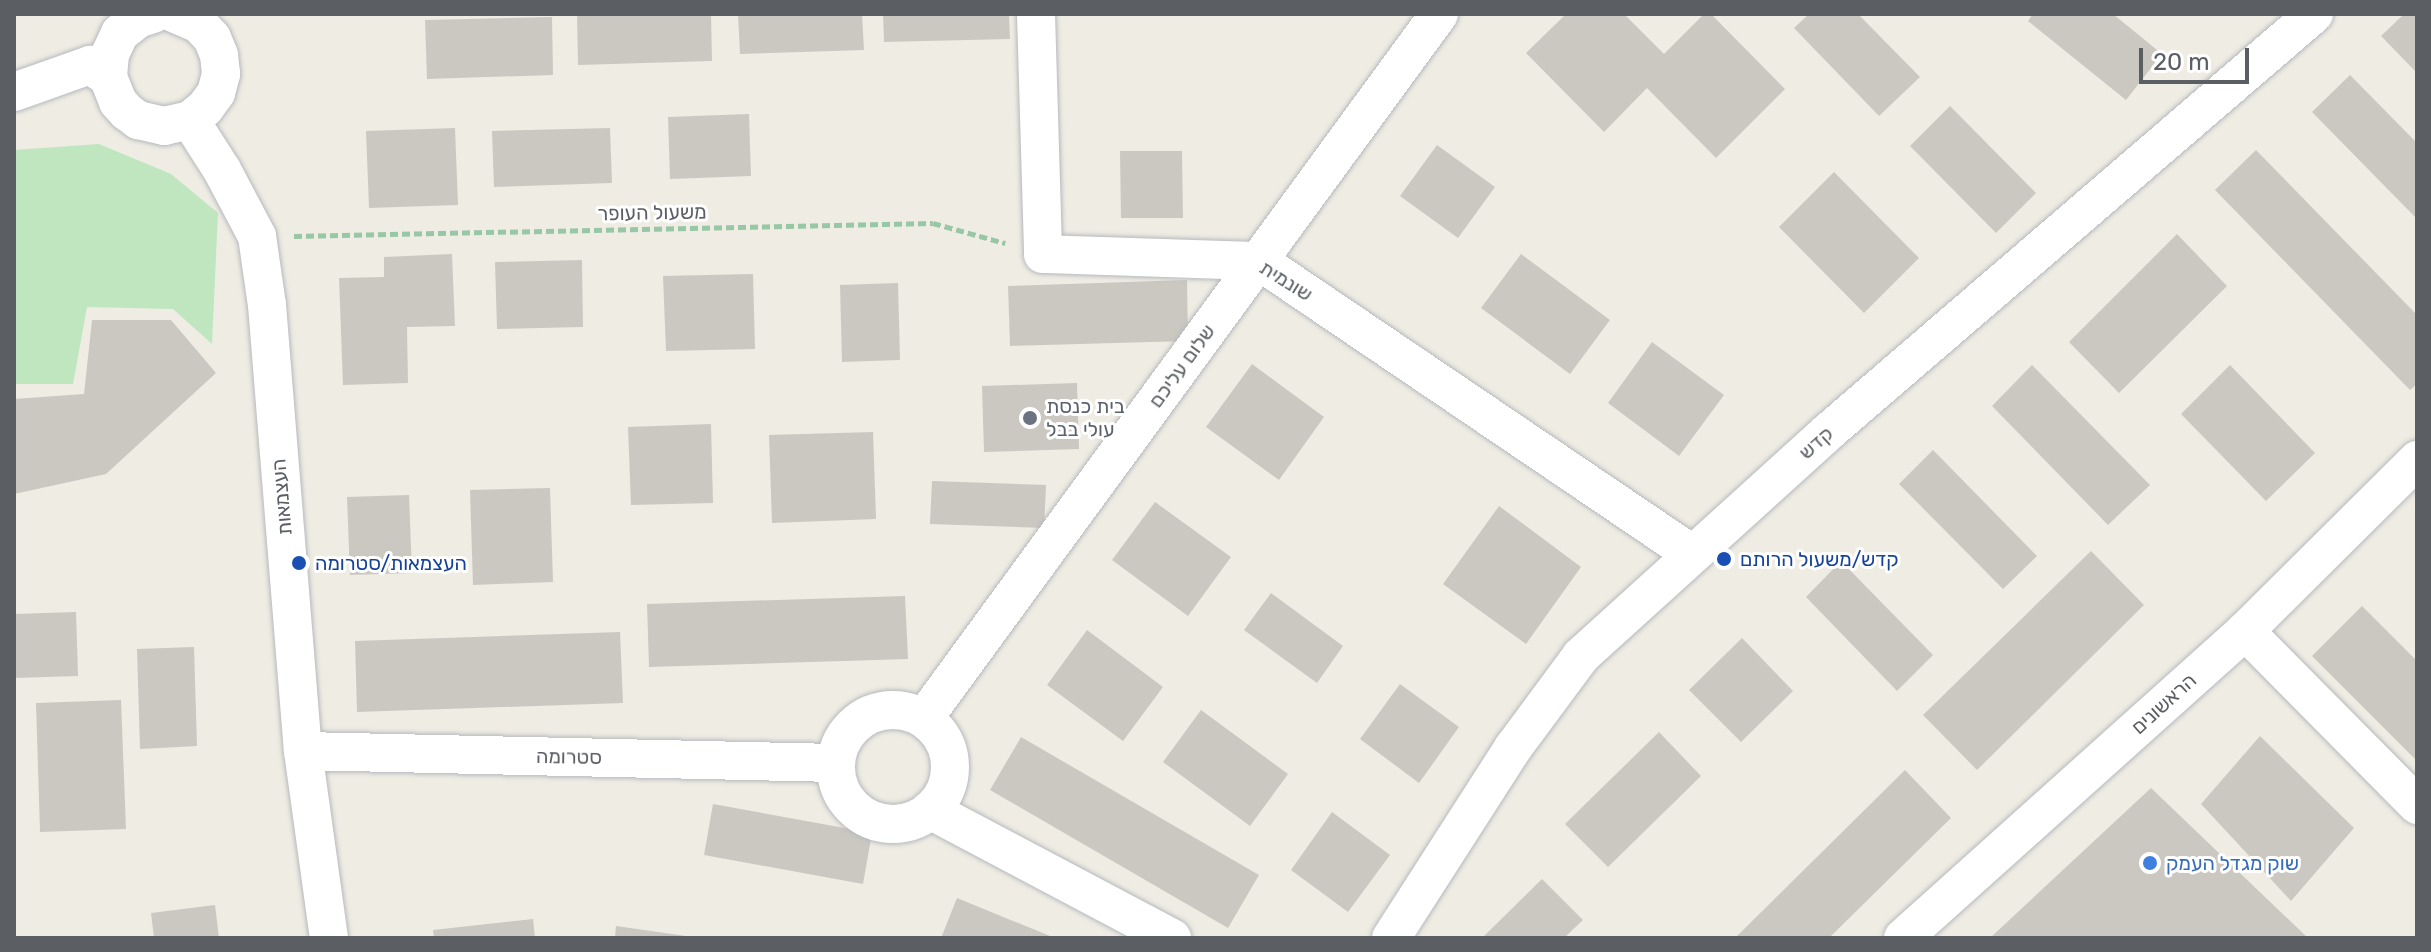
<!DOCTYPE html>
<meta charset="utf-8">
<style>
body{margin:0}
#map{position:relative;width:2431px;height:952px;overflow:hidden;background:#eeece3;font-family:Rubik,"Noto Sans Hebrew",sans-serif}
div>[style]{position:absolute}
.green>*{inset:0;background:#bfe6bf}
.building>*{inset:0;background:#cbc8c2}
.path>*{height:5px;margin-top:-2.5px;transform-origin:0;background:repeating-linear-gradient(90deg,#98c7a5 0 8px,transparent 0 12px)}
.roads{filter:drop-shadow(0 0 2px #b6b9bd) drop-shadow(0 0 2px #b6b9bd)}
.minor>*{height:38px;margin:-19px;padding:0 19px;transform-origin:19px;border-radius:19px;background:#fff}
.minor>.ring{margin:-19px;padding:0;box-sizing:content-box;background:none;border:38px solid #fff;border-radius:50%}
.dots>*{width:22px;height:22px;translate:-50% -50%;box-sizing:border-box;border:4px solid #fff;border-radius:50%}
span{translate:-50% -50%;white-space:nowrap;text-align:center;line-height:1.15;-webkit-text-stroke:6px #fff;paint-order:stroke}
.street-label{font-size:20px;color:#5b5f64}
.worship-label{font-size:20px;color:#5b616d}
.left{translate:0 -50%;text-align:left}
.transit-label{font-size:20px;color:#164399}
.shop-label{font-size:20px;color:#366cbe}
.frame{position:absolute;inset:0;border:16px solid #5b5f64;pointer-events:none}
.scale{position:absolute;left:2139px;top:48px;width:110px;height:36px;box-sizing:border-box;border:4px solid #5b5f64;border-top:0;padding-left:10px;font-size:24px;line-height:28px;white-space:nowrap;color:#5b5f64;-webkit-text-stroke:6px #fff;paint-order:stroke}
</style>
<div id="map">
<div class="green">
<div style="clip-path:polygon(99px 144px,171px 174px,218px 213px,212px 344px,173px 309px,87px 307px,73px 384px,14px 384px,14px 150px)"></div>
</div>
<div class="building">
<div style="clip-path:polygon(577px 14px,711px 14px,712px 61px,578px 65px)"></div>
<div style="clip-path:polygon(738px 14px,862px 14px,864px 50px,740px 54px)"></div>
<div style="clip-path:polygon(883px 14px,1009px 14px,1010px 39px,884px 42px)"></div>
<div style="clip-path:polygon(1566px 14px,1624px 14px,1664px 54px,1704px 14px,1711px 14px,1785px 89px,1716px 158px,1647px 88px,1604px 132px,1526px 53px)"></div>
<div style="clip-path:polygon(1809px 14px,1858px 14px,1920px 77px,1879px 116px,1794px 28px)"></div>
<div style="clip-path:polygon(2033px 14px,2113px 14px,2162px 54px,2126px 100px,2028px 21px)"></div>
<div style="clip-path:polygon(2404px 14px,2417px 14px,2417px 73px,2381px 36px)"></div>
<div style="clip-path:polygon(552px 17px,553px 75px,427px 79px,425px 20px)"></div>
<div style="clip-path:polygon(2350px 75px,2417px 143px,2417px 219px,2312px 112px)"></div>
<div style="clip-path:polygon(1950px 106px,2036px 193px,1996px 233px,1910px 146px)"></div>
<div style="clip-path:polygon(749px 114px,751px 176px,670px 179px,668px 117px)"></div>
<div style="clip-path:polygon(455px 128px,458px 205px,369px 208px,366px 131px)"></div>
<div style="clip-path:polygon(610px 128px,612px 183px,494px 187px,492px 131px)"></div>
<div style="clip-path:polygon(1437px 145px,1495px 187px,1458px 238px,1400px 196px)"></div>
<div style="clip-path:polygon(2256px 150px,2417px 315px,2417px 384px,2410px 390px,2215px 190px)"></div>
<div style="clip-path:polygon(1120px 151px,1182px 151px,1183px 218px,1121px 218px)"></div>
<div style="clip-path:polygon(1834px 172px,1919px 258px,1864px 313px,1779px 227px)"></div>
<div style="clip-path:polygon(2177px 234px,2227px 286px,2119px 393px,2069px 342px)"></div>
<div style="clip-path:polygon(452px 254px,455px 326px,407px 327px,408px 383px,343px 385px,339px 278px,384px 277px,384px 257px)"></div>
<div style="clip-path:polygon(1521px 254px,1610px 320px,1570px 374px,1481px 308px)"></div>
<div style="clip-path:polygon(582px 260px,583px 327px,497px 329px,495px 262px)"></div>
<div style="clip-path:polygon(753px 274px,755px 349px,666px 351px,663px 276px)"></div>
<div style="clip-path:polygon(1187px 280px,1188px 341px,1010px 346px,1008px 286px)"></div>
<div style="clip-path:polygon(898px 283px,900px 360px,842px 362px,840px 285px)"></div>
<div style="clip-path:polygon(92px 320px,171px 320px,216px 373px,106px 474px,14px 494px,14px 399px,84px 394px)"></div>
<div style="clip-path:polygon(1652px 342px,1724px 395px,1679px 456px,1608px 403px)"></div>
<div style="clip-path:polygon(1252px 364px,1324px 417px,1279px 480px,1206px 427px)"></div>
<div style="clip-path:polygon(2032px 365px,2150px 485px,2108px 525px,1992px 406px)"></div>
<div style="clip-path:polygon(2230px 365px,2315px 453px,2266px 501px,2181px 414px)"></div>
<div style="clip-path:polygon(1077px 383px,1079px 449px,984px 452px,982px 386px)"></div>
<div style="clip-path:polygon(711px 424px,713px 503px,631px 505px,628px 427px)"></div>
<div style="clip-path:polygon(873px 432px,876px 519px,772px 523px,769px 435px)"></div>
<div style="clip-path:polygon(1933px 450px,2037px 556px,2003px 589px,1899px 484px)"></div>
<div style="clip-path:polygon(932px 481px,1046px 485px,1044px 528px,930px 524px)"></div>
<div style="clip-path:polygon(550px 488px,553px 582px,473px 585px,470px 490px)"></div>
<div style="clip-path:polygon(409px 495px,412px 573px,350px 575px,347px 497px)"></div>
<div style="clip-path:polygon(1155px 502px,1231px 557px,1188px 616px,1112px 560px)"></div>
<div style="clip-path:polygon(1499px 506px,1581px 567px,1526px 644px,1443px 584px)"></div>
<div style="clip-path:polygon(2091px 551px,2144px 605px,1977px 770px,1923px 715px)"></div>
<div style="clip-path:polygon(1841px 561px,1933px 655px,1897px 691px,1806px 597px)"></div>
<div style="clip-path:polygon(1271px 593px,1343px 646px,1317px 683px,1244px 630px)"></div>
<div style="clip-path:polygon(905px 596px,908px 659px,649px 667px,647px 604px)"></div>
<div style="clip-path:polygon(2362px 606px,2417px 661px,2417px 761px,2312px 656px)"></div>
<div style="clip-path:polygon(76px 612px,78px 676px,14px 678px,14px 614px)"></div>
<div style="clip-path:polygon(1087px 630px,1163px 687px,1123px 741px,1047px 685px)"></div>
<div style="clip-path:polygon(620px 632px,623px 703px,357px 712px,355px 641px)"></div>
<div style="clip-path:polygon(1742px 638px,1793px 691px,1741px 742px,1689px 690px)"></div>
<div style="clip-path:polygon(194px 647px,197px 746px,140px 749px,137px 649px)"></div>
<div style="clip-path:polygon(1400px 684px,1459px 727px,1419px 783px,1360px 739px)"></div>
<div style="clip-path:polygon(121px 700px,126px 829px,40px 832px,36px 703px)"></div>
<div style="clip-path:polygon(1201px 710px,1288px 774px,1250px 826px,1163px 762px)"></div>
<div style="clip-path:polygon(1659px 732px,1701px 776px,1608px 867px,1565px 824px)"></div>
<div style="clip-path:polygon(2260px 736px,2354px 828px,2291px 901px,2201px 804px)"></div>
<div style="clip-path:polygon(1021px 737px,1259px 875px,1228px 928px,990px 790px)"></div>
<div style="clip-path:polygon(1905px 770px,1951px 818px,1829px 938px,1735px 938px)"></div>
<div style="clip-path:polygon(2151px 788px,2308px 938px,1990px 938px)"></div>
<div style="clip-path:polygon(713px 804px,872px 833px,863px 884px,704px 855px)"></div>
<div style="clip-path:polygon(1332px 812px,1390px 855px,1348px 912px,1291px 870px)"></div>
<div style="clip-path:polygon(1542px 879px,1583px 920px,1564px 938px,1482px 938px)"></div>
<div style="clip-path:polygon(957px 898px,1055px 938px,941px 938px)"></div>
<div style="clip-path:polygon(215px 905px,219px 938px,154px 938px,151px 913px)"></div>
<div style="clip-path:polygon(533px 919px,535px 938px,434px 938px,433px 930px)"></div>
<div style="clip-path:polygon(616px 926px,686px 936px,686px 938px,615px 938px)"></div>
</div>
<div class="path">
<div style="left:294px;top:236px;width:639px;rotate:-1.17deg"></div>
<div style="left:933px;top:223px;width:75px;rotate:15.5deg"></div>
</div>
<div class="roads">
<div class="minor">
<div style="left:153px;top:14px;width:16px;rotate:162deg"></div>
<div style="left:138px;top:19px;width:23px;rotate:142deg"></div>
<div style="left:120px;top:33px;width:23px;rotate:115deg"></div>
<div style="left:110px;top:54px;width:23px;rotate:95deg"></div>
<div style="left:108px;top:77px;width:27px;rotate:68deg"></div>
<div style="left:118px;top:102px;width:13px;rotate:48deg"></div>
<div style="left:127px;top:112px;width:14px;rotate:36deg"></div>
<div style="left:138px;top:120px;width:27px;rotate:13deg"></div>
<div style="left:164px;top:126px;width:27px;rotate:-13deg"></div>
<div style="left:190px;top:120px;width:19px;rotate:-39deg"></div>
<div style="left:205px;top:108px;width:19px;rotate:-54deg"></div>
<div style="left:216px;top:93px;width:20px;rotate:-75deg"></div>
<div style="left:221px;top:74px;width:19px;rotate:-96deg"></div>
<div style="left:219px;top:55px;width:18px;rotate:-112deg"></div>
<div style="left:212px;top:38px;width:19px;rotate:-133deg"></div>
<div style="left:199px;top:24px;width:26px;rotate:-157deg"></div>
<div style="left:1036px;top:14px;width:240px;rotate:88.3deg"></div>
<div style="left:1043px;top:254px;width:216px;rotate:1.9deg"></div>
<div style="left:1259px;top:261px;width:523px;rotate:34.09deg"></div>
<div style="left:14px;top:92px;width:81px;rotate:-19.6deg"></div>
<div style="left:90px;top:65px;width:22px;rotate:34deg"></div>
<div style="left:190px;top:120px;width:59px;rotate:57.4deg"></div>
<div style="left:222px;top:170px;width:75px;rotate:62.1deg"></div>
<div style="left:257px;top:236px;width:70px;rotate:81.8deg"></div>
<div style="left:267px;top:305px;width:447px;rotate:85.4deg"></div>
<div style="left:303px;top:751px;width:189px;rotate:82.1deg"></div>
<div style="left:2245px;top:631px;width:245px;rotate:45.3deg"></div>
<div class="ring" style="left:836px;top:710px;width:76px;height:76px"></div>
<div style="left:924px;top:718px;width:872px;rotate:-53.81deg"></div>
<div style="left:303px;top:751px;width:532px;rotate:1.29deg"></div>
<div style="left:930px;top:810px;width:274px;rotate:27.9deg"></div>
<div style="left:1391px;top:938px;width:226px;rotate:-57.3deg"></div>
<div style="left:1513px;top:748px;width:114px;rotate:-53.5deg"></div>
<div style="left:1581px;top:656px;width:333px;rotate:-42.2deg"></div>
<div style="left:1828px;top:432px;width:641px;rotate:-40.7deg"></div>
<div style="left:1903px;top:938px;width:460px;rotate:-41.9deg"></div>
<div style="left:2245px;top:631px;width:243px;rotate:-44.8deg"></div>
</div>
</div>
<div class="dots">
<div style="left:1030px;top:418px;background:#6b7280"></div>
<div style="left:1724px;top:559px;background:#1a4fb4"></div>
<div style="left:299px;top:563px;background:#1a4fb4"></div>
<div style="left:2150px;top:863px;background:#3f7fe0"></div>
</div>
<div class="street-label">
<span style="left:652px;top:213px;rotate:-1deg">משעול העופר</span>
<span style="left:1286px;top:281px;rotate:32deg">שונמית</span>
<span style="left:1182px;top:366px;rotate:-54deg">שלום עליכם</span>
<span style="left:1816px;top:443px;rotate:-42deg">קדש</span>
<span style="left:282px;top:497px;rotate:-95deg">העצמאות</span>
<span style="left:2164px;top:704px;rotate:-42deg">הראשונים</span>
<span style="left:569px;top:757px;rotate:1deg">סטרומה</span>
</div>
<div class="worship-label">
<span class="left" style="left:1046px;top:418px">בית כנסת<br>עולי בבל</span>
</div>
<div class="transit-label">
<span class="left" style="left:1740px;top:559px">קדש/משעול הרותם</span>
<span class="left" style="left:315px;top:563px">העצמאות/סטרומה</span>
</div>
<div class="shop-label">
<span class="left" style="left:2166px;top:863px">שוק מגדל העמק</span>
</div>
<div class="frame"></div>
<div class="scale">20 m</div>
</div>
